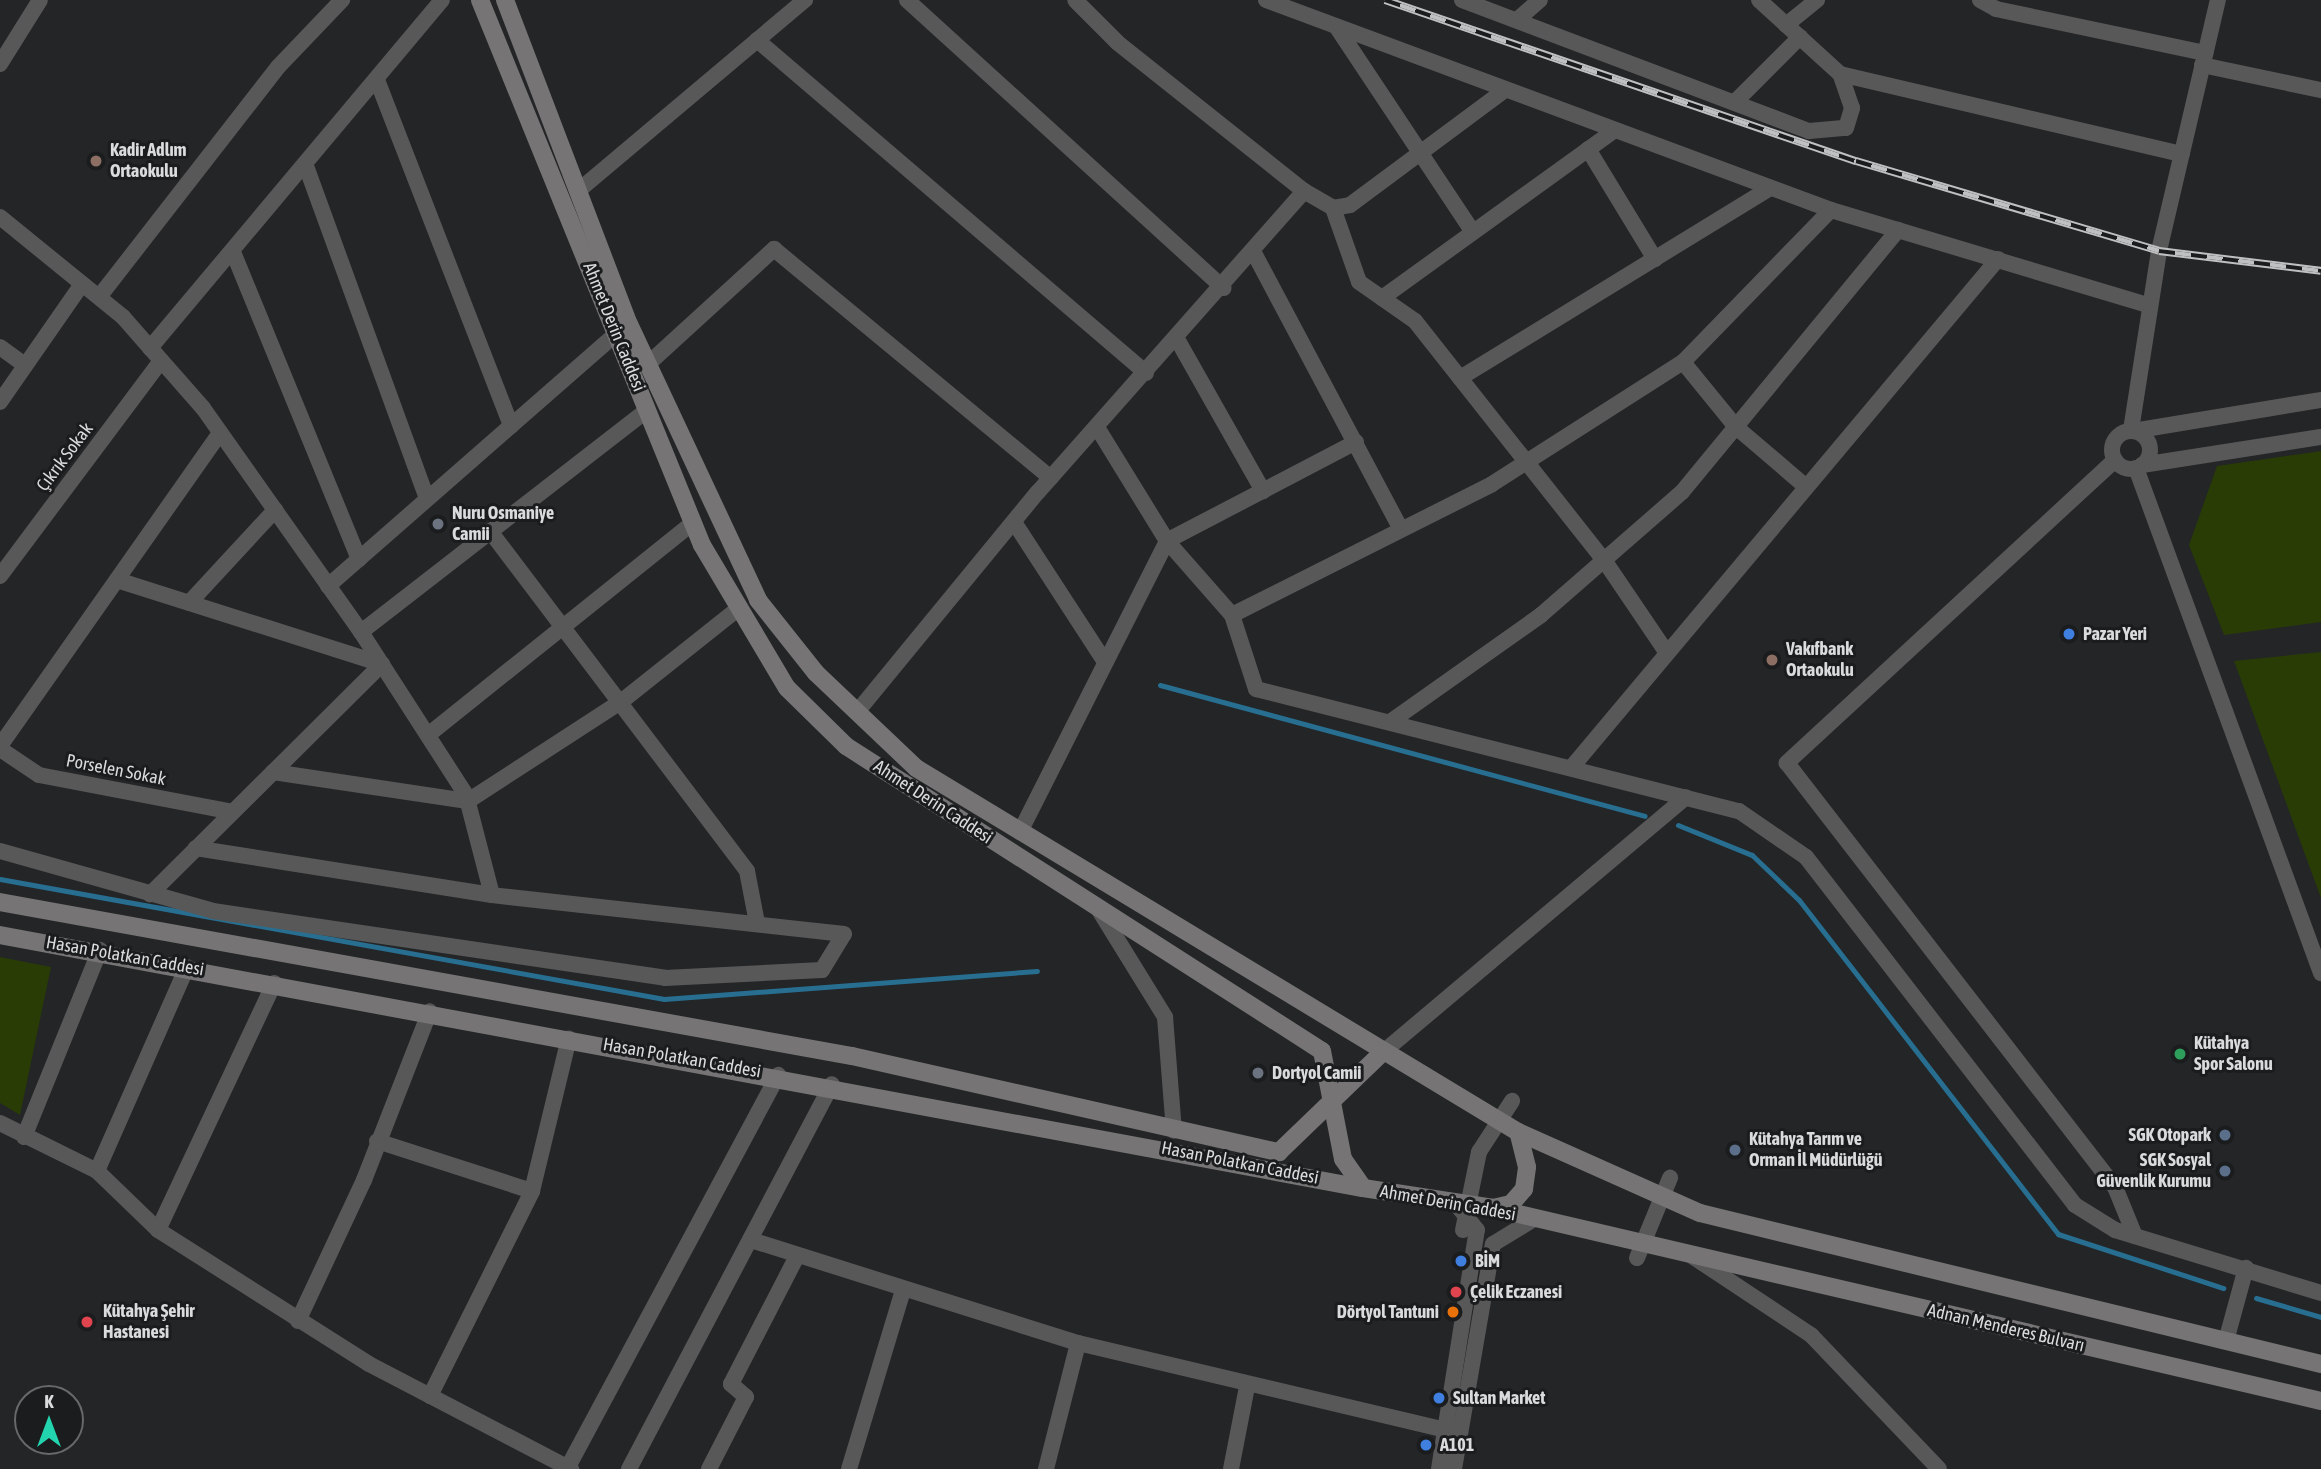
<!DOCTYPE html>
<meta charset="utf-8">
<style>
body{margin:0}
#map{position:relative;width:2321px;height:1469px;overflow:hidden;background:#232527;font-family:"Asap Condensed",sans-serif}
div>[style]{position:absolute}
.green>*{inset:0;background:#293c06}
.stream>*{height:5px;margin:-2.5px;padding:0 2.5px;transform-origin:2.5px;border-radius:2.5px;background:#276e90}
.street>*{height:16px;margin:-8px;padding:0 8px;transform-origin:8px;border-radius:8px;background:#595858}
.street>.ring{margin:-8px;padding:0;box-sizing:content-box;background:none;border:16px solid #595858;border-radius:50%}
.secondary>*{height:18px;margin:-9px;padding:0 9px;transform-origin:9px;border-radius:9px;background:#767474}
.rail>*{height:8px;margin-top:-4px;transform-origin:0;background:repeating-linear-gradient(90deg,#1a1c1e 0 16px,#bfc0c2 0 32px);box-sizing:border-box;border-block:2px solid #bfc0c2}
.dots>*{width:19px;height:19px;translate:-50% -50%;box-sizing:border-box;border:4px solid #1a1c1e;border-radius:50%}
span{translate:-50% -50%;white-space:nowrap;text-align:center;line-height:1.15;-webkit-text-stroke:6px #1a1c1e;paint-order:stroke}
.poi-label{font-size:18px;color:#dadbdc;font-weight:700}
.left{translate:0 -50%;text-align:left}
.right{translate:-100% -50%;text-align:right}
.street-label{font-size:18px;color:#dadbdc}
.north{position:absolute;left:14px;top:1385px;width:70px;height:70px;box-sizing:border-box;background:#1a1c1e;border:2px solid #67686a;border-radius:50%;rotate:0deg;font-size:19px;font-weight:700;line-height:28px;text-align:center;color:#dadbdc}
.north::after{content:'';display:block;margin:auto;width:24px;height:32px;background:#22d5af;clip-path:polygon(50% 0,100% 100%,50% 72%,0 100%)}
</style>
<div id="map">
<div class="green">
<div style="clip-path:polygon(2321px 451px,2321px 622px,2224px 635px,2189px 545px,2217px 466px)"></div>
<div style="clip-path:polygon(2321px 652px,2321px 898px,2234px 661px)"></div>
<div style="clip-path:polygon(0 957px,51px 967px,20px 1115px,0 1103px)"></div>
</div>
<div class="stream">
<div style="left:1160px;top:685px;width:502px;rotate:15.12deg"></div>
<div style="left:1678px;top:825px;width:80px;rotate:22.1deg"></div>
<div style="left:1752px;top:855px;width:65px;rotate:43.8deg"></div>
<div style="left:1799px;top:900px;width:423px;rotate:52.2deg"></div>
<div style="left:2058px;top:1234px;width:174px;rotate:18.1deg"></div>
<div style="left:0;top:879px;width:675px;rotate:10.24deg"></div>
<div style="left:664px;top:999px;width:374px;rotate:-4.3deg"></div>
<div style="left:2256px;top:1298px;width:68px;rotate:16.3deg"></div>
</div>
<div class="street">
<div style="left:907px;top:0;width:428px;rotate:42.3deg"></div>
<div style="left:1266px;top:0;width:603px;rotate:20.39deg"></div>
<div style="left:1831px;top:210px;width:331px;rotate:16.7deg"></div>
<div style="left:1462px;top:0;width:371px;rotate:20.7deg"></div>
<div style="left:1809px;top:131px;width:37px;rotate:-5deg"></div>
<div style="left:1846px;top:128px;width:21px;rotate:-73deg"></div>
<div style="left:1852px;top:108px;width:36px;rotate:-109deg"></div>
<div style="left:1759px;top:0;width:110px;rotate:42.4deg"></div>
<div style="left:1840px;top:74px;width:351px;rotate:13.2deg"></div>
<div style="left:1980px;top:0;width:18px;rotate:29deg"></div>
<div style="left:1996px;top:9px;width:214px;rotate:11.9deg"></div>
<div style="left:1518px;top:19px;width:29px;rotate:-41deg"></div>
<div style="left:1786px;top:25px;width:40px;rotate:-39deg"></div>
<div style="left:1336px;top:26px;width:247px;rotate:56.4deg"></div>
<div style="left:757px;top:40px;width:512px;rotate:40.56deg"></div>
<div style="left:0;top:64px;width:75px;rotate:-58deg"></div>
<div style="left:2202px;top:65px;width:122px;rotate:11.9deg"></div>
<div style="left:377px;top:80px;width:371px;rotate:68.8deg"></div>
<div style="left:1735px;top:102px;width:92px;rotate:-45deg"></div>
<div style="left:1588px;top:149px;width:129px;rotate:58.7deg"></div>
<div style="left:306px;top:166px;width:354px;rotate:70deg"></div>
<div style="left:578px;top:191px;width:297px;rotate:-40.1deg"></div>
<div style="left:1304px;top:191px;width:34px;rotate:30deg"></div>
<div style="left:1333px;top:208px;width:17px;rotate:-10deg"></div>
<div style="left:1350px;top:205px;width:194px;rotate:-36.6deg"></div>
<div style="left:1333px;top:208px;width:78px;rotate:70.6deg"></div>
<div style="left:1359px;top:282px;width:68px;rotate:34.9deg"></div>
<div style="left:1415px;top:321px;width:305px;rotate:51.7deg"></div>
<div style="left:1604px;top:560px;width:112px;rotate:55.9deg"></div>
<div style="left:0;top:217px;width:159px;rotate:39.1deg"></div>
<div style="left:123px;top:317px;width:121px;rotate:48.7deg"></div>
<div style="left:203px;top:408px;width:274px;rotate:54.8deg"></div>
<div style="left:361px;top:632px;width:194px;rotate:57.2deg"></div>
<div style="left:466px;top:795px;width:103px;rotate:75.4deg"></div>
<div style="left:233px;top:252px;width:332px;rotate:67.7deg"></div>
<div style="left:1254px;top:253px;width:313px;rotate:62deg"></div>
<div style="left:99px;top:297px;width:291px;rotate:-52.1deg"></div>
<div style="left:278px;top:67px;width:93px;rotate:-46.3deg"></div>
<div style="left:1382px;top:298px;width:287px;rotate:-35.8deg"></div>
<div style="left:1177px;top:339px;width:175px;rotate:60.5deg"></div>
<div style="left:0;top:347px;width:31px;rotate:36deg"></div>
<div style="left:150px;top:348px;width:454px;rotate:-50deg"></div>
<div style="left:1683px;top:362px;width:84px;rotate:50.8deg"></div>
<div style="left:1736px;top:427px;width:89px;rotate:40.5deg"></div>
<div style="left:648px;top:364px;width:171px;rotate:-42.4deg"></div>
<div style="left:774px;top:249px;width:359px;rotate:39.6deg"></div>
<div style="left:1460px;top:378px;width:364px;rotate:-31.5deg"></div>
<div style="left:0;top:402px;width:144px;rotate:-55.2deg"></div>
<div style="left:2131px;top:430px;width:181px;rotate:-81.1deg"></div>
<div style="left:2159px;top:251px;width:258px;rotate:-76.8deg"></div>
<div class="ring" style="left:2112px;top:431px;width:22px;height:22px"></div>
<div style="left:2133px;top:431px;width:191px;rotate:-9.4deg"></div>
<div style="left:1356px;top:442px;width:213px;rotate:152.4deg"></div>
<div style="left:1167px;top:541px;width:98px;rotate:48.7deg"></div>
<div style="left:1232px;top:615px;width:291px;rotate:-26.7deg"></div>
<div style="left:1492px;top:484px;width:227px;rotate:-32.6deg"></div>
<div style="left:1683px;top:362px;width:212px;rotate:-45.8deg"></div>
<div style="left:2115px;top:460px;width:447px;rotate:137.3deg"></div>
<div style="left:1787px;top:763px;width:536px;rotate:52.28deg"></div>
<div style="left:2115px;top:1187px;width:53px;rotate:67.8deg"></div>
<div style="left:2142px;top:465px;width:181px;rotate:-8.9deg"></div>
<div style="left:2136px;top:468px;width:538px;rotate:69.88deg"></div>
<div style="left:1014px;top:522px;width:163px;rotate:57deg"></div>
<div style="left:490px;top:531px;width:426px;rotate:52.9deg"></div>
<div style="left:747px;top:871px;width:53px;rotate:79.1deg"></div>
<div style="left:0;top:576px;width:269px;rotate:-53.2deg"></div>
<div style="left:117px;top:580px;width:278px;rotate:17.6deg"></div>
<div style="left:382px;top:664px;width:327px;rotate:135.2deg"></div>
<div style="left:328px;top:586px;width:383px;rotate:-41.2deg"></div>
<div style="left:189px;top:603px;width:127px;rotate:-47.2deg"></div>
<div style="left:1232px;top:615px;width:78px;rotate:72deg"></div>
<div style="left:1256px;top:689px;width:498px;rotate:14.2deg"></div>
<div style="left:1739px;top:811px;width:81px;rotate:34.5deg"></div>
<div style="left:1806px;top:857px;width:440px;rotate:52.3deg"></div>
<div style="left:2075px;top:1205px;width:47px;rotate:32deg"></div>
<div style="left:2115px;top:1230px;width:215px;rotate:17deg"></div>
<div style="left:361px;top:632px;width:362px;rotate:-37.8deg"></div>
<div style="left:857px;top:712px;width:285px;rotate:-50.6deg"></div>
<div style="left:1038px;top:492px;width:402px;rotate:-48.5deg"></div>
<div style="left:1304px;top:191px;width:239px;rotate:-141.5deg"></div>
<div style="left:1117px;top:42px;width:59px;rotate:-135deg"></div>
<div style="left:1390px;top:722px;width:185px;rotate:-35.3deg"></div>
<div style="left:1541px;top:615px;width:187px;rotate:-41.1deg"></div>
<div style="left:1682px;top:492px;width:340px;rotate:-50.5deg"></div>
<div style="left:428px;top:735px;width:339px;rotate:-38.7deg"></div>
<div style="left:0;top:746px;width:383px;rotate:-54.9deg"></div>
<div style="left:0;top:749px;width:47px;rotate:33.7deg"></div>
<div style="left:39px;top:775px;width:197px;rotate:10.8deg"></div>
<div style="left:1572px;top:767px;width:663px;rotate:-50.02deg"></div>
<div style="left:273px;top:772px;width:197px;rotate:8.5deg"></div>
<div style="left:468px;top:801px;width:184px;rotate:-33deg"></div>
<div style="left:622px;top:701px;width:149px;rotate:-38.5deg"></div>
<div style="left:1020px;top:832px;width:326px;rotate:-63.2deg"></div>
<div style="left:1167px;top:541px;width:134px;rotate:-121.6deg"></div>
<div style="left:0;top:851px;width:221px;rotate:15.7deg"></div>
<div style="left:213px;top:911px;width:457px;rotate:8.4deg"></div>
<div style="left:665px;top:978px;width:157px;rotate:-2.9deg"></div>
<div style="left:822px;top:970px;width:42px;rotate:-58.6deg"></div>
<div style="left:844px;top:934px;width:354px;rotate:-173.7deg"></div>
<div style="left:492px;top:895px;width:300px;rotate:-171deg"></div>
<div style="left:1099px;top:910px;width:126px;rotate:58.3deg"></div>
<div style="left:1165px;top:1017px;width:114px;rotate:85.5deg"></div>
<div style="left:1382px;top:1053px;width:397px;rotate:-40.1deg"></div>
<div style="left:0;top:1123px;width:108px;rotate:26.3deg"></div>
<div style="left:97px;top:1171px;width:85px;rotate:44deg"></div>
<div style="left:158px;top:1230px;width:250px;rotate:32.4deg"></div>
<div style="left:369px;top:1364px;width:228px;rotate:27.5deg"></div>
<div style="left:24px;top:1137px;width:202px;rotate:-67.9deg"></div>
<div style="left:377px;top:1141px;width:163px;rotate:17.9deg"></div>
<div style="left:97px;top:1171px;width:223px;rotate:-66.2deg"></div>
<div style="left:158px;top:1230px;width:273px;rotate:-64.8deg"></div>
<div style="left:1463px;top:1230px;width:80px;rotate:-78.4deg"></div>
<div style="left:1479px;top:1152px;width:61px;rotate:-57.1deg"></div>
<div style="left:751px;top:1240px;width:343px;rotate:17.5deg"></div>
<div style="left:1078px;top:1343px;width:378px;rotate:13.3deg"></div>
<div style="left:1692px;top:1256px;width:143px;rotate:33.6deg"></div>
<div style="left:1811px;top:1335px;width:185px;rotate:46.3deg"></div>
<div style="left:1637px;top:1258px;width:87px;rotate:-67.6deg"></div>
<div style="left:298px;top:1321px;width:156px;rotate:-64.9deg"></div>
<div style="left:364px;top:1180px;width:181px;rotate:-68.7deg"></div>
<div style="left:2226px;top:1341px;width:76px;rotate:-74.7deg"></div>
<div style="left:430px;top:1396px;width:229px;rotate:-63.5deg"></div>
<div style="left:532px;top:1191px;width:157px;rotate:-76.4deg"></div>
<div style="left:568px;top:1467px;width:445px;rotate:-61.8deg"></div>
<div style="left:629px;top:1469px;width:435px;rotate:-62.2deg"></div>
<div style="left:709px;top:1469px;width:81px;rotate:-62.8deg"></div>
<div style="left:746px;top:1397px;width:20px;rotate:-139deg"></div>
<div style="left:731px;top:1384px;width:144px;rotate:-62.7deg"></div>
<div style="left:849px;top:1469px;width:184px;rotate:-73.2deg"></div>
<div style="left:1046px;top:1469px;width:130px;rotate:-75.7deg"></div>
<div style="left:1231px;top:1469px;width:84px;rotate:-79deg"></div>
<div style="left:1439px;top:1469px;width:242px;rotate:-81deg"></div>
<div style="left:1477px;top:1230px;width:35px;rotate:-129deg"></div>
<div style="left:1454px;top:1469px;width:228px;rotate:-80.2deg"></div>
<div style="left:1493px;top:1244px;width:48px;rotate:-31.4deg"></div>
</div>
<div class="secondary">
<div style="left:480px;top:0;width:588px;rotate:67.84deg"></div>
<div style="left:702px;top:545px;width:166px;rotate:59.3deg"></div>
<div style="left:787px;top:688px;width:83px;rotate:44.5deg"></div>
<div style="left:846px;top:746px;width:565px;rotate:32.65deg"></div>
<div style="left:1322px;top:1051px;width:110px;rotate:79deg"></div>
<div style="left:1343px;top:1159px;width:35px;rotate:55deg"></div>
<div style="left:1363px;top:1188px;width:132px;rotate:8.7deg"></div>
<div style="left:1493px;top:1208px;width:850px;rotate:13.12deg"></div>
<div style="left:505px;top:0;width:347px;rotate:69.1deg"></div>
<div style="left:629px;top:324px;width:305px;rotate:64.9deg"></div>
<div style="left:758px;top:600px;width:93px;rotate:51.5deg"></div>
<div style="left:816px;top:673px;width:138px;rotate:43.5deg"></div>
<div style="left:916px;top:768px;width:703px;rotate:31.16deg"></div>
<div style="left:1518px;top:1132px;width:199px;rotate:24deg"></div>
<div style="left:1700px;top:1213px;width:639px;rotate:13.67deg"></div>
<div style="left:0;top:902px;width:866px;rotate:10.25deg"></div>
<div style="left:852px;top:1056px;width:438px;rotate:12.7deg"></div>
<div style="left:1279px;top:1152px;width:143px;rotate:-43.9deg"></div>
<div style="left:0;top:935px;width:1386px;rotate:10.52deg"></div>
<div style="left:1493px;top:1208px;width:18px;rotate:-13deg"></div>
<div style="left:1511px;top:1204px;width:20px;rotate:-49deg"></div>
<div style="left:1524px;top:1189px;width:22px;rotate:-82deg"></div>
<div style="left:1527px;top:1167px;width:36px;rotate:-104deg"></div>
</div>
<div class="rail">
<div style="left:1385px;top:0;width:498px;rotate:18.9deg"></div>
<div style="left:1856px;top:161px;width:316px;rotate:16.5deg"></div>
<div style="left:2159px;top:251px;width:163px;rotate:7deg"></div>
</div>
<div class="dots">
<div style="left:96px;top:161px;background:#8d6e63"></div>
<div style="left:438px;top:524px;background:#6b7280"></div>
<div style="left:2069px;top:634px;background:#3f7fe0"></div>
<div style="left:1772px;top:660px;background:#8d6e63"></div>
<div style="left:2180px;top:1054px;background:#2e9e5b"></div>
<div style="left:1258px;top:1073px;background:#6b7280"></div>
<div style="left:2225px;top:1135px;background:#5c6f8a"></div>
<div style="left:1735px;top:1150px;background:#5c6f8a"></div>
<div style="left:2225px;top:1171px;background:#5c6f8a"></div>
<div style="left:1461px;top:1261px;background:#3f7fe0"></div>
<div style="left:1456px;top:1292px;background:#e0444e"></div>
<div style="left:1453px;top:1312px;background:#e8710a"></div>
<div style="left:87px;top:1322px;background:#e0444e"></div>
<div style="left:1439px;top:1398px;background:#3f7fe0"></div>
<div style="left:1426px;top:1445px;background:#3f7fe0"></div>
</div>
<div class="poi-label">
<span class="left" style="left:110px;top:161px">Kadir Adlım<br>Ortaokulu</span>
<span class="left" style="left:452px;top:524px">Nuru Osmaniye<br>Camii</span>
<span class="left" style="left:2083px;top:634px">Pazar Yeri</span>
<span class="left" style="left:1786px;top:660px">Vakıfbank<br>Ortaokulu</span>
<span class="left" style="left:2194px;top:1054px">Kütahya<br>Spor Salonu</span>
<span class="left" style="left:1272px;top:1073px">Dortyol Camii</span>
<span class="right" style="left:2211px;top:1135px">SGK Otopark</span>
<span class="left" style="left:1749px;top:1150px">Kütahya Tarım ve<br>Orman İl Müdürlüğü</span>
<span class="right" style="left:2211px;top:1171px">SGK Sosyal<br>Güvenlik Kurumu</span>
<span class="left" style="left:1475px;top:1261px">BİM</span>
<span class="left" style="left:1470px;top:1292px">Çelik Eczanesi</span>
<span class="left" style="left:103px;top:1322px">Kütahya Şehir<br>Hastanesi</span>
<span class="right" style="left:1439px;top:1312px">Dörtyol Tantuni</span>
<span class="left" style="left:1453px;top:1398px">Sultan Market</span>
<span class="left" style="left:1440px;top:1445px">A101</span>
</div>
<div class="street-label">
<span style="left:614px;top:327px;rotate:68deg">Ahmet Derin Caddesi</span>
<span style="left:65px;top:457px;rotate:-53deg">Çıkrık Sokak</span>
<span style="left:116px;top:770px;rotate:11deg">Porselen Sokak</span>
<span style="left:933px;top:802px;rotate:33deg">Ahmet Derin Caddesi</span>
<span style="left:125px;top:956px;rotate:10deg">Hasan Polatkan Caddesi</span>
<span style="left:682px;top:1058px;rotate:10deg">Hasan Polatkan Caddesi</span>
<span style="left:1240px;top:1163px;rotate:11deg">Hasan Polatkan Caddesi</span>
<span style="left:1448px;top:1203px;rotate:10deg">Ahmet Derin Caddesi</span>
<span style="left:2006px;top:1328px;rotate:13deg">Adnan Menderes Bulvarı</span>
</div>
<div class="north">K</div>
</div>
